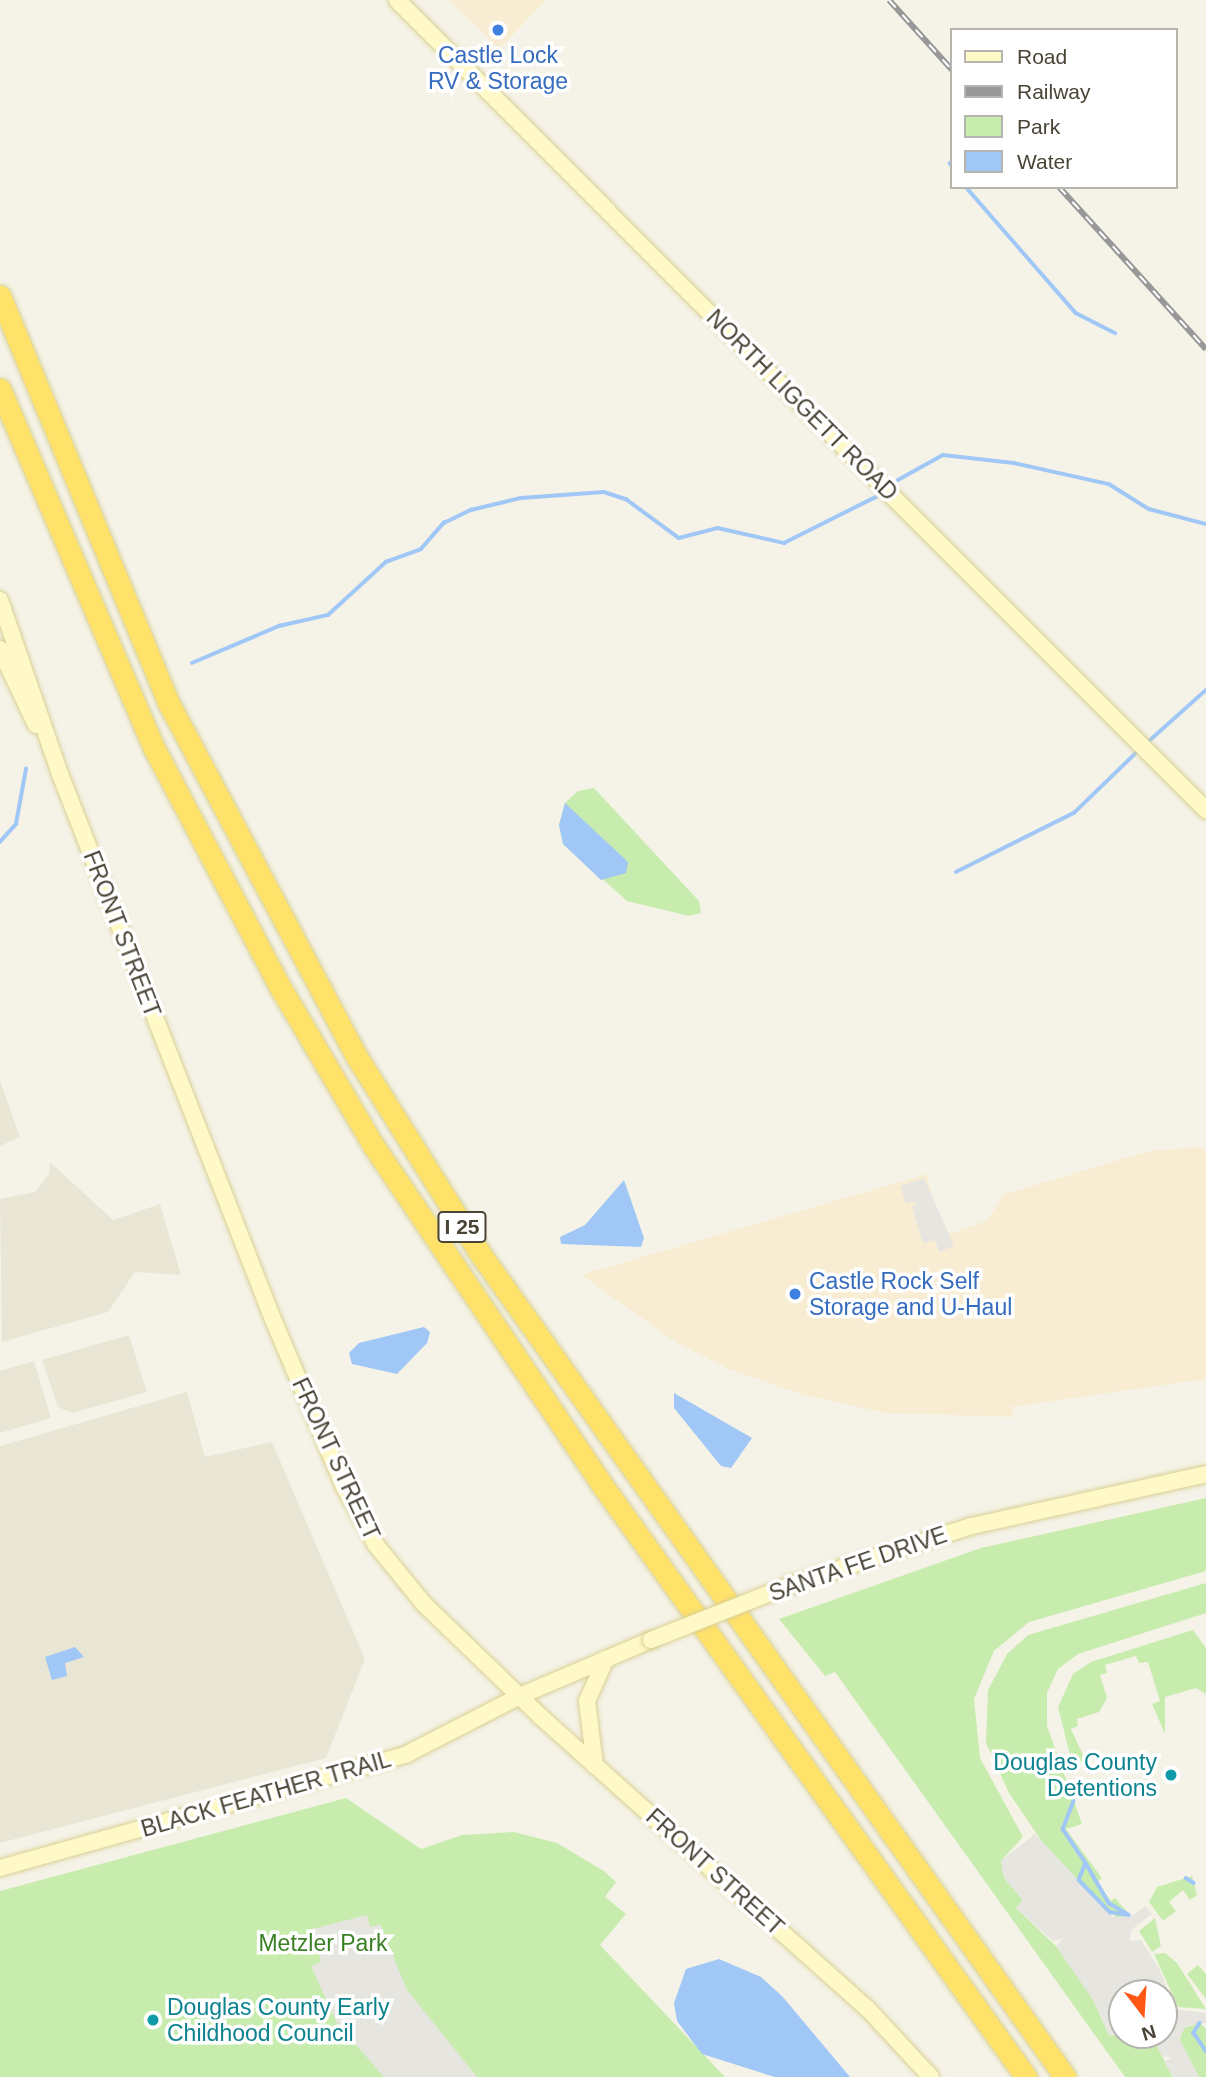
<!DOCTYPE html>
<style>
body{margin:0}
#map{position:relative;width:1206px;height:2077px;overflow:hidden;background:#f5f3e8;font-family:Helvetica,sans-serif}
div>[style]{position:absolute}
.residential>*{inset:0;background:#eae6d6}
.commercial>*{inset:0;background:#f8edd2}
.green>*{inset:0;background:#c8ecae}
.parking>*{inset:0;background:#e6e5e0}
.water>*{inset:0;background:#a0c7f6}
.stream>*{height:3.5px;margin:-1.75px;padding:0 1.75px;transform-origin:1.75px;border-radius:1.75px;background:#a0c7f6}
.roads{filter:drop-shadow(0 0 2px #d9d094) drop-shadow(0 0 2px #d9d094)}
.secondary>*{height:16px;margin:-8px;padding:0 8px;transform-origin:8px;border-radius:8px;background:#fff9c8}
.highway>*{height:21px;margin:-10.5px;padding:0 10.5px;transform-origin:10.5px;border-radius:10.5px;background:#ffe269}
.rail>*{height:6px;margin-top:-3px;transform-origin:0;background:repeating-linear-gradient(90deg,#fff 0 10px,#989898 0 20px);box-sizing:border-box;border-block:2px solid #989898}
.bridges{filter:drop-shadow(0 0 2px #d9d094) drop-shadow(0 0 2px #d9d094)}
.secondary-bridge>*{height:16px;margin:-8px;padding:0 8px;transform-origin:8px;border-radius:8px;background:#fff9c8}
.dots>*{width:19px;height:19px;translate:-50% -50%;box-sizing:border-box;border:4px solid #fff;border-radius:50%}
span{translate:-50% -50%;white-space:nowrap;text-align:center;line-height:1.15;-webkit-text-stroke:7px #fff;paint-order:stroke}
.shield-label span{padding:2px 5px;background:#fff;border:2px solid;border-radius:5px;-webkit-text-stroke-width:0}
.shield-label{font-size:21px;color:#494436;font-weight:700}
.shop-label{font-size:23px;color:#366cbe}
.left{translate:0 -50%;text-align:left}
.street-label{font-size:23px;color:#494436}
.culture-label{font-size:23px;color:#0d838f}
.right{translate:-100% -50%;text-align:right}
.park-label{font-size:23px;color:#3a8024}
.legend{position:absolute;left:950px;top:28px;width:228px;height:161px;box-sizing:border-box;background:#fff;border:2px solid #b6b4af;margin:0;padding:9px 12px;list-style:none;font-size:21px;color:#494436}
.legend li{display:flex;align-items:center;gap:14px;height:35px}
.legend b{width:35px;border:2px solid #b6b4af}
.north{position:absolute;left:1108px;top:1979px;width:70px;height:70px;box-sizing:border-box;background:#fff;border:2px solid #b6b4af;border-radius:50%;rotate:163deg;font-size:19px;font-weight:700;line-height:28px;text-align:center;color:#494436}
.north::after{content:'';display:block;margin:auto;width:24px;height:32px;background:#ff5815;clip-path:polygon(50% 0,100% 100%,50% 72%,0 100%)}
</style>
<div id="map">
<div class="residential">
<div style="clip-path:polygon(0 1081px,20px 1137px,0 1146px)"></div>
<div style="clip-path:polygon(50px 1162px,113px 1220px,160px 1204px,181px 1275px,135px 1272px,108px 1312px,2px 1342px,0 1199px,35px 1192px,49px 1174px)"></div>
<div style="clip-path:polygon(129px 1335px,147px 1392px,72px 1413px,58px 1407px,42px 1360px)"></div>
<div style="clip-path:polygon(34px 1361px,51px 1418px,0 1433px,0 1371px)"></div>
<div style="clip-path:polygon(187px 1392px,205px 1457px,272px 1442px,365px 1659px,326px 1758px,0 1843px,0 1446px)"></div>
</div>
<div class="commercial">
<div style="clip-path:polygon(449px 0,547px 0,499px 49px)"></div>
<div style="clip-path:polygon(1196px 1147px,1206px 1150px,1206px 1379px,1011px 1407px,1014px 1417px,886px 1413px,804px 1395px,729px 1369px,677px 1343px,581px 1275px,927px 1174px,935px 1210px,950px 1234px,988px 1220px,1003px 1195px,1149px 1151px)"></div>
</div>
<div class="green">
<div style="clip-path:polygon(594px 788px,699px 901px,701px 913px,689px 916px,627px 901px,563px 844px,559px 825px,565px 803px,578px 791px)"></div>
<div style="clip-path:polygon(1206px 1498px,1206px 1571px,1029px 1622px,994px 1651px,974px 1699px,980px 1758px,1023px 1837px,1001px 1861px,1004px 1878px,1023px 1900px,1016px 1908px,1056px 1946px,1089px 1991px,1109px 2035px,1153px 2038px,1173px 2077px,1125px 2077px,835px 1672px,825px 1676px,779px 1619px,981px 1548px)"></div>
<div style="clip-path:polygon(1206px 1583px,1206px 1613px,1078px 1654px,1058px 1669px,1047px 1693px,1047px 1726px,1082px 1824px,1066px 1829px,1102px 1878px,1097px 1882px,1111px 1901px,1115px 1898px,1131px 1916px,1117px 1918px,1049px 1852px,1009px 1793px,986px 1743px,988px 1690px,1007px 1654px,1028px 1635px)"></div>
<div style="clip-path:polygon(1193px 1630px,1206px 1648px,1206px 1694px,1196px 1688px,1165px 1697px,1165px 1734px,1152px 1704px,1160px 1701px,1148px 1662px,1139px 1663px,1136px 1656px,1105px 1665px,1107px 1673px,1100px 1675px,1107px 1698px,1099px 1712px,1077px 1719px,1078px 1726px,1071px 1729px,1089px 1768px,1070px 1755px,1058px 1707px,1073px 1674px,1091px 1662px)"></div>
<div style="clip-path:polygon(346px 1798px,421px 1849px,462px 1835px,514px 1832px,557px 1843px,604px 1871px,616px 1882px,605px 1897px,626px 1914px,600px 1945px,725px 2077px,0 2077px,0 1891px)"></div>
<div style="clip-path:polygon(1192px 1876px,1197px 1895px,1190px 1900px,1183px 1890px,1169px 1902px,1176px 1911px,1163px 1921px,1149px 1902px,1157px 1887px)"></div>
<div style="clip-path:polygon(1155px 1918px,1161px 1946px,1152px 1952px,1139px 1931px)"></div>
<div style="clip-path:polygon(1165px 1953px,1177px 1963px,1206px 2009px,1178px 2007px,1154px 1954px)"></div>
<div style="clip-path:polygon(1198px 1965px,1206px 1974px,1206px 1999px,1187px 1974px)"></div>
<div style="clip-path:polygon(1200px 2023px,1206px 2029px,1206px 2077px,1199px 2077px,1179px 2042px,1183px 2028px)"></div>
</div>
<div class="parking">
<div style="clip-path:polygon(924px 1178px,954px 1246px,939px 1252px,935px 1240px,923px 1243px,912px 1207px,919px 1201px,906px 1203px,900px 1186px)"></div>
<div style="clip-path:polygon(evenodd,1035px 1834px,1113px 1917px,1132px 1916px,1145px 1906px,1152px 1914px,1131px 1930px,1130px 1941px,1141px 1940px,1159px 1968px,1174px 2005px,1166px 2008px,1206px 2013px,1206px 2023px,1186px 2026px,1179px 2038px,1199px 2077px,1173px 2077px,1164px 2062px,1172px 2058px,1162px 2056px,1154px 2041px,1161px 2037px,1133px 2043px,1118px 2032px,1109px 2036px,1095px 2003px,1056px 1946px,1064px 1938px,1053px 1941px,1016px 1908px,1023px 1900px,1004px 1878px,1001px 1861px,1035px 1834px,1164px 1993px,1164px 2035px,1122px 2035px,1122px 1993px,1164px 1993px)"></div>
<div style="clip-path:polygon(367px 1915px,370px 1927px,380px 1924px,407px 1990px,477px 2077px,384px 2077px,337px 2023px,311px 1966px,321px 1962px,312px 1929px)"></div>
</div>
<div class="water">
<div style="clip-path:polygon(565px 803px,628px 862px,626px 873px,601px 880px,563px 844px,559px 825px)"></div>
<div style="clip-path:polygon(624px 1180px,644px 1238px,641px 1247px,561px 1244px,560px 1237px,585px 1225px)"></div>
<div style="clip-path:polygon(424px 1327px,430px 1332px,427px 1343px,397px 1374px,352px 1364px,349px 1353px,359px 1343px)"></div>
<div style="clip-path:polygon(674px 1393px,752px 1438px,731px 1468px,721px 1466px,674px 1408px)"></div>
<div style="clip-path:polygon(75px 1647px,84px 1657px,65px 1663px,67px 1676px,52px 1680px,45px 1657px)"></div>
<div style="clip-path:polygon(719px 1959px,761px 1977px,782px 1996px,850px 2077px,775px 2077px,702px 2054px,677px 2021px,674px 2003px,686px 1969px)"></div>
</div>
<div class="stream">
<div style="left:950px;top:163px;width:4px;rotate:56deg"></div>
<div style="left:966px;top:187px;width:167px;rotate:48.9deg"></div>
<div style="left:1076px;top:313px;width:44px;rotate:27.1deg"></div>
<div style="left:898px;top:480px;width:51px;rotate:-29.1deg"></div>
<div style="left:943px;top:455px;width:71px;rotate:6.4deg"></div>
<div style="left:1014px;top:463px;width:97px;rotate:12.5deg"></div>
<div style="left:1109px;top:484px;width:47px;rotate:32deg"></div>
<div style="left:1149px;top:509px;width:59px;rotate:14.7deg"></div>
<div style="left:192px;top:663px;width:95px;rotate:-23deg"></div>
<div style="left:279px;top:626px;width:50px;rotate:-12.7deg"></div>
<div style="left:328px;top:615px;width:79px;rotate:-42.4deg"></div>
<div style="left:386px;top:562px;width:37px;rotate:-20deg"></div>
<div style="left:421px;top:549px;width:35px;rotate:-49deg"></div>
<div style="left:444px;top:523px;width:30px;rotate:-26deg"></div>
<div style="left:471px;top:510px;width:51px;rotate:-13.5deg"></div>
<div style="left:521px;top:498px;width:83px;rotate:-4.1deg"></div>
<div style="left:604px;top:492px;width:23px;rotate:18deg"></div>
<div style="left:626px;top:499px;width:66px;rotate:36.3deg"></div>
<div style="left:679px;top:538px;width:40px;rotate:-14.4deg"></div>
<div style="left:718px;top:528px;width:68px;rotate:12.8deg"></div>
<div style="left:784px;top:543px;width:103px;rotate:-26.6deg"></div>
<div style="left:1149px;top:741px;width:76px;rotate:-41.8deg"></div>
<div style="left:0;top:842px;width:24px;rotate:-48deg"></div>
<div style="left:16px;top:824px;width:56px;rotate:-79.7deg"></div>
<div style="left:956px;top:872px;width:132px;rotate:-26.6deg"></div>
<div style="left:1074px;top:813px;width:89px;rotate:-44.1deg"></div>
<div style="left:1074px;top:1801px;width:30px;rotate:111deg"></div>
<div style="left:1063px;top:1829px;width:41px;rotate:55.9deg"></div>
<div style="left:1086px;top:1863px;width:18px;rotate:112deg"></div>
<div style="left:1079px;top:1880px;width:45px;rotate:45.9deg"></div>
<div style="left:1110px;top:1912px;width:19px;rotate:9deg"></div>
<div style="left:1087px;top:1865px;width:44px;rotate:59.9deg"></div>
<div style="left:1109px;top:1903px;width:21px;rotate:31deg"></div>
<div style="left:1186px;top:1878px;width:9px;rotate:32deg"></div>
<div style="left:1200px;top:2023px;width:12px;rotate:121deg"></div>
<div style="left:1194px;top:2033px;width:22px;rotate:56deg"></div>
</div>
<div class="roads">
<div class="secondary">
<div style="left:397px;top:0;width:1145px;rotate:45.04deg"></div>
<div style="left:0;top:600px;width:184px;rotate:71deg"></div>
<div style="left:60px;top:774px;width:583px;rotate:68.67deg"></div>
<div style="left:272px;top:1317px;width:185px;rotate:67deg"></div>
<div style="left:344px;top:1487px;width:66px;rotate:61.1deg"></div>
<div style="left:376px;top:1545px;width:76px;rotate:50.9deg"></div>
<div style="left:424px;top:1604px;width:163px;rotate:44deg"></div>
<div style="left:541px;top:1717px;width:437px;rotate:41.8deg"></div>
<div style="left:867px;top:2008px;width:94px;rotate:47.2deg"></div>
<div style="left:0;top:649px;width:84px;rotate:64.7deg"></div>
<div style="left:793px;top:1584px;width:188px;rotate:-18deg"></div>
<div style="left:972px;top:1526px;width:240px;rotate:-12.5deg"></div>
<div style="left:595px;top:1766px;width:65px;rotate:-97deg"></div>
<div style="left:587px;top:1701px;width:46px;rotate:-65.7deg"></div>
<div style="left:0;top:1868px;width:423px;rotate:-15.6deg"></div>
<div style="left:407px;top:1754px;width:129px;rotate:-27.2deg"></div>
<div style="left:522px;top:1695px;width:140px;rotate:-23.1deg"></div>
</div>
<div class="highway">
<div style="left:0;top:296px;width:439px;rotate:67.5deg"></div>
<div style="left:168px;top:702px;width:399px;rotate:62deg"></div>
<div style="left:355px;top:1054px;width:234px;rotate:57.9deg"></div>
<div style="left:479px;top:1252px;width:1012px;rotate:54.61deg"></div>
<div style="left:0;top:389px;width:393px;rotate:66.8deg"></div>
<div style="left:155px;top:750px;width:268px;rotate:62.2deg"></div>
<div style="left:280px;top:987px;width:183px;rotate:59.5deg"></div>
<div style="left:373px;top:1145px;width:406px;rotate:56deg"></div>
<div style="left:600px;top:1482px;width:732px;rotate:54.4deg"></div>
</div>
</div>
<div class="rail">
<div style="left:889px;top:0;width:94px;rotate:48deg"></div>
<div style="left:1059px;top:187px;width:219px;rotate:47.8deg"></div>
</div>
<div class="bridges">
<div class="secondary-bridge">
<div style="left:651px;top:1640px;width:153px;rotate:-21.5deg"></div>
</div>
</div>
<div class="dots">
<div style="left:498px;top:30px;background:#3f7fe0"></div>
<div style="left:795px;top:1294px;background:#3f7fe0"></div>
<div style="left:1171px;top:1775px;background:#0f9aa8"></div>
<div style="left:153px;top:2020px;background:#0f9aa8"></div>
</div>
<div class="shield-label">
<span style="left:462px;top:1227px">I 25</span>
</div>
<div class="shop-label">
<span style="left:498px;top:68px">Castle Lock<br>RV &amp; Storage</span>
<span class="left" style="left:809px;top:1294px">Castle Rock Self<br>Storage and U-Haul</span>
</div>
<div class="street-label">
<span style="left:802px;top:405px;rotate:45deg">NORTH LIGGETT ROAD</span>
<span style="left:122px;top:934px;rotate:69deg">FRONT STREET</span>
<span style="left:336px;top:1459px;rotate:65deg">FRONT STREET</span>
<span style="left:858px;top:1564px;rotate:-19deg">SANTA FE DRIVE</span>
<span style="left:266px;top:1794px;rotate:-16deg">BLACK FEATHER TRAIL</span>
<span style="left:715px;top:1872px;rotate:42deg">FRONT STREET</span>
</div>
<div class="culture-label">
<span class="right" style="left:1157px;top:1775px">Douglas County<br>Detentions</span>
<span class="left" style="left:167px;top:2020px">Douglas County Early<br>Childhood Council</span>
</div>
<div class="park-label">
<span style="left:323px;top:1943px">Metzler Park</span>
</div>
<ul class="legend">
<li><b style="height:9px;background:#fff9c8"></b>Road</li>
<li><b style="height:9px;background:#989898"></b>Railway</li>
<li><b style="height:19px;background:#c8ecae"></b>Park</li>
<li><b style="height:19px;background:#a0c7f6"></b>Water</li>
</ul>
<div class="north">N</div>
</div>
